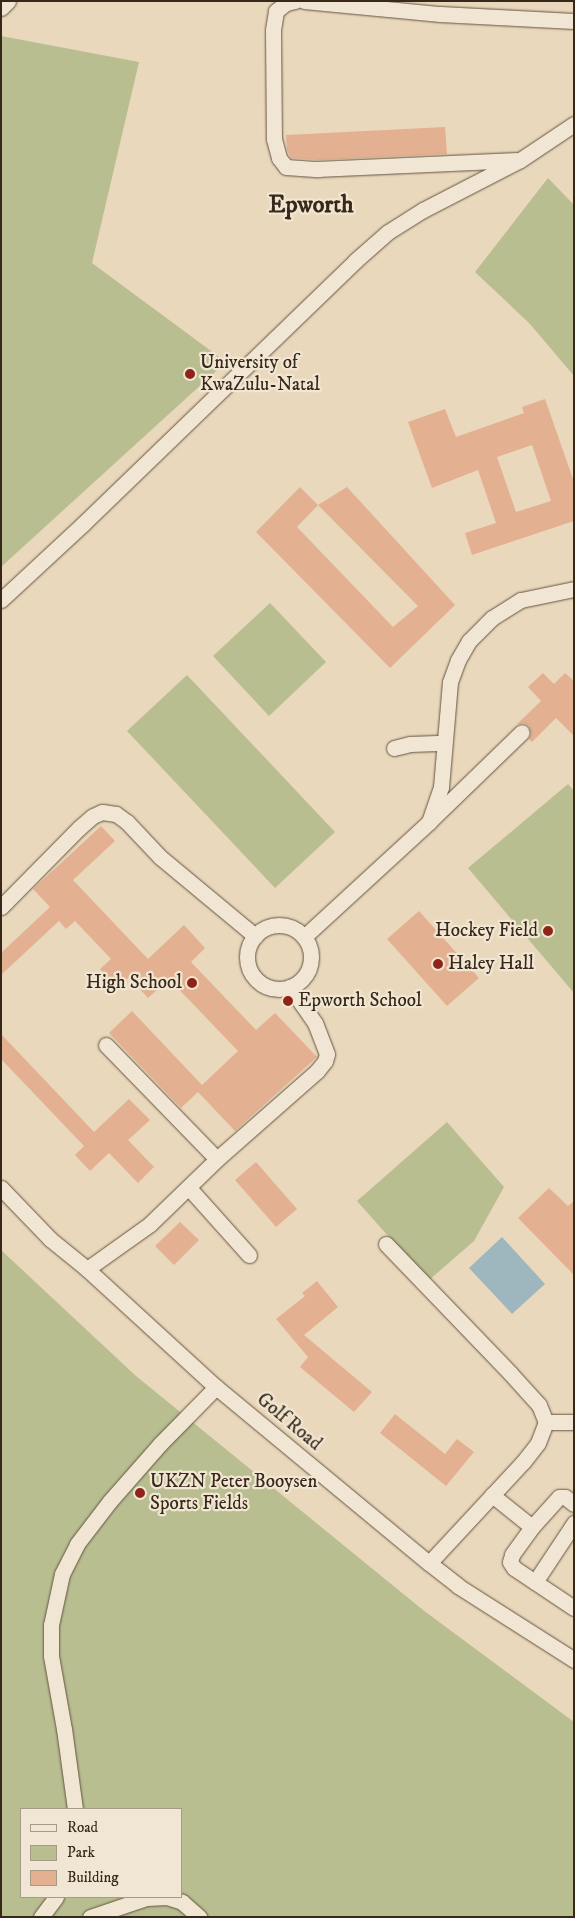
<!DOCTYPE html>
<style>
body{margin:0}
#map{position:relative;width:575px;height:1918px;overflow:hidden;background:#ead8bc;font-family:"IM FELL DW Pica",serif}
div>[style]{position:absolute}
.green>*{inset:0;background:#b8be90}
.water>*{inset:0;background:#9eb6bd}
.building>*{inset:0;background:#e3b091}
.roads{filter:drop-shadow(0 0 1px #645442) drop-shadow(0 0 1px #645442)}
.minor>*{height:15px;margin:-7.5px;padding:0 7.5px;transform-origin:7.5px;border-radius:7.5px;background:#f1e6d3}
.minor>.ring{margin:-7.5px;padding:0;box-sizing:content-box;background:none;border:15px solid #f1e6d3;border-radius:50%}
.dots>*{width:14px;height:14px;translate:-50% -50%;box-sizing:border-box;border:2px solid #f1e6d3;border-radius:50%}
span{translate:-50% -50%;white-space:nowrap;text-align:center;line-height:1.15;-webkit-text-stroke:4.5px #f1e6d3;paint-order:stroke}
.poi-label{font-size:19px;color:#372819}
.left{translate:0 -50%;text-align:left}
.right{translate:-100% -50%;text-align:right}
.street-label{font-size:19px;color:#372819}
.district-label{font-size:24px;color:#372819;font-weight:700}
.frame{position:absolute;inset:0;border:2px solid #372819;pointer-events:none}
.legend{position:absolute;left:20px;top:1808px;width:162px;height:90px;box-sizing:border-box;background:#f1e6d3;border:1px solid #a79a89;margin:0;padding:6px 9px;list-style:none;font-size:15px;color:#372819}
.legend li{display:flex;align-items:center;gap:10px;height:25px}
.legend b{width:25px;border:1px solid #a79a89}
</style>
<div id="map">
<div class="green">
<div style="clip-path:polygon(1px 36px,139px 62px,92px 263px,226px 362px,1px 567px)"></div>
<div style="clip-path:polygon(548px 178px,574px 205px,574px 376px,530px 324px,475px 272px)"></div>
<div style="clip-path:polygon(270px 603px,326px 662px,269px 716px,213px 656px)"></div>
<div style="clip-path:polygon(187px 675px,335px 832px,275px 888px,127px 731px)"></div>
<div style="clip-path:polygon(568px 784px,574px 791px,574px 993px,468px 868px)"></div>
<div style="clip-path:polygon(447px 1122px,504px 1187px,474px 1241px,428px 1281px,357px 1201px)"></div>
<div style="clip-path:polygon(evenodd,1px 1250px,136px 1376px,423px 1610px,574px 1722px,574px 1917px,1px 1917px,1px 1250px,21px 1809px,181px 1809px,181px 1897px,21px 1897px,21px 1809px)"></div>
</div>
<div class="water">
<div style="clip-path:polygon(502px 1237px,545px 1284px,512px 1314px,469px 1268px)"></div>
</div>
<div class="building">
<div style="clip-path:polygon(445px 127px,447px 154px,318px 160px,291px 158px,287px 150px,286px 135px)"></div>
<div style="clip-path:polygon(evenodd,545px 399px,574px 482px,574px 521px,472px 555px,465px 533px,496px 523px,478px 470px,432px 488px,408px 422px,445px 409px,456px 437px,524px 413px,522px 407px,545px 399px,532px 445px,551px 501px,516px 512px,497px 457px,532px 445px)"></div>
<div style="clip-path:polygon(evenodd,300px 487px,318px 505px,347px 487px,455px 605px,390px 668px,256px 532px,300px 487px,318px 505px,418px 606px,393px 627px,297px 527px,318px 505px)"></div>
<div style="clip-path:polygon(543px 673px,554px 684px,565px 673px,574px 681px,574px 736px,556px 718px,532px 742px,529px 739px,531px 734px,529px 726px,524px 723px,517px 724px,541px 701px,528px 687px)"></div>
<div style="clip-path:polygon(101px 826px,115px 841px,73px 880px,148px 959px,184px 925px,205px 948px,191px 962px,256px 1030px,275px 1013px,317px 1057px,235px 1131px,198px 1092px,181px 1108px,109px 1033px,132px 1011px,202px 1085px,238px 1051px,169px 979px,148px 998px,129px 977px,117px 988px,100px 969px,111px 959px,75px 921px,66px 929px,59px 921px,1px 975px,1px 953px,50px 907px,33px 889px)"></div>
<div style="clip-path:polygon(419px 911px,479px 978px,447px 1006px,387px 939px)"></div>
<div style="clip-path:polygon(1px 1034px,94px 1132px,129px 1099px,150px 1120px,128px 1140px,154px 1167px,138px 1183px,109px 1153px,90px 1171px,75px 1155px,84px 1146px,1px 1059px)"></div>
<div style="clip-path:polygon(256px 1162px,297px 1209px,276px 1227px,235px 1180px)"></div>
<div style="clip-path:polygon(549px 1188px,568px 1206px,574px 1201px,574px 1275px,518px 1218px)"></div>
<div style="clip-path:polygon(180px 1222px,199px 1240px,174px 1265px,155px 1246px)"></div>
<div style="clip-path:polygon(317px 1281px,338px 1307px,304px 1335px,372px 1392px,354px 1412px,300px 1367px,308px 1357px,276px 1319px,305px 1296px,302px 1293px)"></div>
<div style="clip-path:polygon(395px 1414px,445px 1454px,457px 1439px,474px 1452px,446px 1486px,380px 1433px)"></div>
</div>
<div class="roads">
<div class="minor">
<div style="left:295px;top:1px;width:9px;rotate:167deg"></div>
<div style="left:286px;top:3px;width:13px;rotate:141deg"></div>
<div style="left:276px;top:11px;width:19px;rotate:99deg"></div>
<div style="left:273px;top:30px;width:109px;rotate:89.5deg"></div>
<div style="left:274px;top:139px;width:20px;rotate:75deg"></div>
<div style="left:279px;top:158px;width:11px;rotate:52deg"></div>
<div style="left:286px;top:167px;width:32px;rotate:4deg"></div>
<div style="left:318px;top:169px;width:198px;rotate:-2.6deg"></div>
<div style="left:304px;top:1px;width:137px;rotate:5.5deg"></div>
<div style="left:440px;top:14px;width:134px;rotate:3deg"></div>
<div style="left:1px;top:8px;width:10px;rotate:-45deg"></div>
<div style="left:1px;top:600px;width:112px;rotate:-42.8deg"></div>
<div style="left:83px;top:524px;width:378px;rotate:-44deg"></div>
<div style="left:355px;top:261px;width:44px;rotate:-41.3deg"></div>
<div style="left:388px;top:232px;width:41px;rotate:-32.2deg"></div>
<div style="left:423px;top:210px;width:109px;rotate:-27.3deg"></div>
<div style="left:520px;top:160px;width:65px;rotate:-33.7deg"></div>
<div style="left:394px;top:748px;width:16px;rotate:-14deg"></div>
<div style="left:410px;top:744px;width:34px;rotate:-2deg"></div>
<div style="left:429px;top:822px;width:37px;rotate:-71deg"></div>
<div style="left:441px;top:787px;width:105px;rotate:-85.1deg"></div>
<div style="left:450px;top:682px;width:23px;rotate:-70deg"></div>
<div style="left:458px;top:660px;width:22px;rotate:-60deg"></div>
<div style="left:469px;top:641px;width:33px;rotate:-45deg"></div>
<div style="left:492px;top:618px;width:34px;rotate:-32deg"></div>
<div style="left:521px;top:600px;width:54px;rotate:-11.7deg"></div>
<div style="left:1px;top:907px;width:111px;rotate:-45.4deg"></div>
<div style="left:79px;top:828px;width:18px;rotate:-41deg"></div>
<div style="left:93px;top:816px;width:10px;rotate:-24deg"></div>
<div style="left:102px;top:812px;width:14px;rotate:8deg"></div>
<div style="left:116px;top:814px;width:14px;rotate:36deg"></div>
<div style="left:127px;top:822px;width:48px;rotate:46.7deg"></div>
<div style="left:160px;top:857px;width:124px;rotate:39.7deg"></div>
<div class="ring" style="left:247px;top:925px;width:49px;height:49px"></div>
<div style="left:304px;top:937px;width:170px;rotate:-42.6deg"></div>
<div style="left:429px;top:822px;width:129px;rotate:-44.1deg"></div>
<div style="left:106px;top:1045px;width:159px;rotate:45.8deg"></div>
<div style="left:1px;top:1188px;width:71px;rotate:46.1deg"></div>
<div style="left:50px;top:1239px;width:48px;rotate:39deg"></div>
<div style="left:87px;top:1269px;width:175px;rotate:42.5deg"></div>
<div style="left:216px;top:1387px;width:276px;rotate:39.6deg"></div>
<div style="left:429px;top:1563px;width:37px;rotate:38deg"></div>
<div style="left:458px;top:1586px;width:138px;rotate:32.5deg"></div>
<div style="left:189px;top:1188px;width:90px;rotate:48.2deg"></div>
<div style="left:386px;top:1244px;width:179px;rotate:46.1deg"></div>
<div style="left:510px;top:1373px;width:43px;rotate:47.8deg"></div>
<div style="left:539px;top:1405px;width:18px;rotate:68deg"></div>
<div style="left:546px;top:1422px;width:22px;rotate:111deg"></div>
<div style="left:538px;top:1443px;width:24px;rotate:128deg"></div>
<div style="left:523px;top:1462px;width:138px;rotate:132.9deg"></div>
<div style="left:87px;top:1269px;width:77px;rotate:-35.5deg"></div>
<div style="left:150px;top:1224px;width:93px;rotate:-44.1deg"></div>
<div style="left:217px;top:1159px;width:133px;rotate:-41.3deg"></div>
<div style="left:317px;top:1071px;width:13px;rotate:-51deg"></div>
<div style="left:325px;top:1061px;width:7px;rotate:-74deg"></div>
<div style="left:327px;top:1054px;width:33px;rotate:-111deg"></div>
<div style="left:315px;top:1023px;width:44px;rotate:-124.8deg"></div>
<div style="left:546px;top:1422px;width:28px"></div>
<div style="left:492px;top:1495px;width:51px;rotate:38.7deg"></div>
<div style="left:532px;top:1527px;width:34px;rotate:126deg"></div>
<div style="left:512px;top:1555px;width:7px;rotate:106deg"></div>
<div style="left:510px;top:1562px;width:7px;rotate:56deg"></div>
<div style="left:514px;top:1568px;width:72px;rotate:33.7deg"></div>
<div style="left:532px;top:1527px;width:40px;rotate:-48deg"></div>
<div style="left:559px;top:1497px;width:6px"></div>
<div style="left:565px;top:1497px;width:11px;rotate:38deg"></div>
<div style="left:535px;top:1582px;width:71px;rotate:-56.5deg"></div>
<div style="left:75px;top:1809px;width:81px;rotate:-97.8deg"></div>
<div style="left:64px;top:1729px;width:74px;rotate:-100.1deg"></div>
<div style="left:51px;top:1656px;width:31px;rotate:-90deg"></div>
<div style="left:51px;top:1625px;width:52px;rotate:-77.8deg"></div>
<div style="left:62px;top:1574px;width:34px;rotate:-63deg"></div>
<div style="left:77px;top:1544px;width:54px;rotate:-52.5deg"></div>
<div style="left:110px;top:1501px;width:76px;rotate:-48.7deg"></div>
<div style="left:160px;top:1444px;width:80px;rotate:-45.5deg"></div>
<div style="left:41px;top:1917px;width:25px;rotate:-53deg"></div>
<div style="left:90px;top:1917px;width:59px;rotate:-18.7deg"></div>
<div style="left:146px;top:1898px;width:21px;rotate:-3deg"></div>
<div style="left:167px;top:1897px;width:16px;rotate:18deg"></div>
<div style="left:182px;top:1902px;width:23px;rotate:41deg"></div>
</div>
</div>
<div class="dots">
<div style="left:190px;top:374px;background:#8f2418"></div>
<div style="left:548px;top:931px;background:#8f2418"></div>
<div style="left:438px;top:964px;background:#8f2418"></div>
<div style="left:192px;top:983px;background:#8f2418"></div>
<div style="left:288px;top:1001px;background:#8f2418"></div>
<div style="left:140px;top:1493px;background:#8f2418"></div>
</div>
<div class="poi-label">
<span class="left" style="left:200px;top:374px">University of<br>KwaZulu-Natal</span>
<span class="right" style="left:538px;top:931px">Hockey Field</span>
<span class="left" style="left:448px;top:964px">Haley Hall</span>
<span class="right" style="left:182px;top:983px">High School</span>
<span class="left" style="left:298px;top:1001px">Epworth School</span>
<span class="left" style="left:150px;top:1493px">UKZN Peter Booysen<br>Sports Fields</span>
</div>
<div class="street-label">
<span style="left:289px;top:1422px;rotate:40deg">Golf Road</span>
</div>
<div class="district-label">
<span style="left:311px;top:206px">Epworth</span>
</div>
<div class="frame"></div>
<ul class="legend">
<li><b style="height:6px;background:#f1e6d3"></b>Road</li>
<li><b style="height:14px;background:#b8be90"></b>Park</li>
<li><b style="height:14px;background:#e3b091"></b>Building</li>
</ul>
</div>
